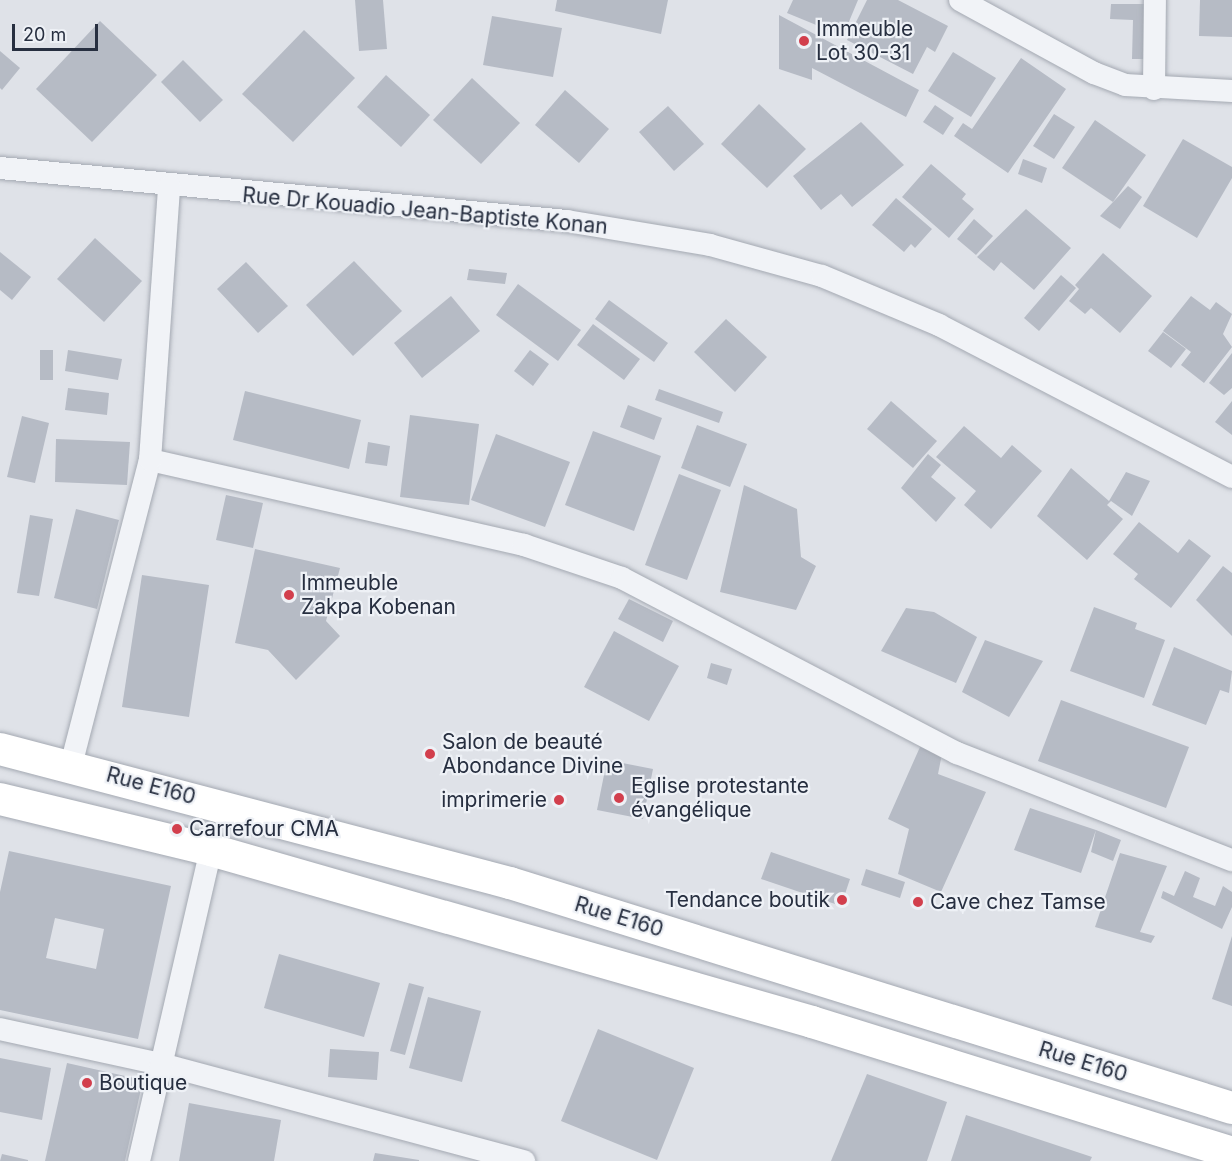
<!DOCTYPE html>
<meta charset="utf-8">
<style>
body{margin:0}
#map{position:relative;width:1232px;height:1161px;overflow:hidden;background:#dfe2e8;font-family:Inter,sans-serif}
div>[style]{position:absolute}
.building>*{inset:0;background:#b6bbc5}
.roads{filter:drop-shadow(0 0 2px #a4a9b2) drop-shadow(0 0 2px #a4a9b2)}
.street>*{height:22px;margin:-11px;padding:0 11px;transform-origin:11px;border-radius:11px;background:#f1f3f7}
.secondary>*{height:32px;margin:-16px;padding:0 16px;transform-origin:16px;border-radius:16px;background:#fff}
.dots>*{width:16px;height:16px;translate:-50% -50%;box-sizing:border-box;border:3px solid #eef1f6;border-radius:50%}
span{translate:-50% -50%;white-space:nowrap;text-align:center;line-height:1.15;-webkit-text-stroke:4.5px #eef1f6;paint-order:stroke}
.poi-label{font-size:21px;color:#272f40}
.left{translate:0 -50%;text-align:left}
.right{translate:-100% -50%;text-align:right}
.street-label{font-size:21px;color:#272f40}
.scale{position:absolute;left:12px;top:24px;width:86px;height:27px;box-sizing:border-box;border:3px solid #272f40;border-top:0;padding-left:8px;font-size:18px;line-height:21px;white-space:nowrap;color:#272f40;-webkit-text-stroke:4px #eef1f6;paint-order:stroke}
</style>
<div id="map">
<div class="building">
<div style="clip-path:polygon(355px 0,383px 0,387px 49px,359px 51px)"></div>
<div style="clip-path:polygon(557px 0,668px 0,661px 34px,555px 11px)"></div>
<div style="clip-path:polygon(793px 0,858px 0,843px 36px,787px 13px)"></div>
<div style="clip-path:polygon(867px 0,898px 0,948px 26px,935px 52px,927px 47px,913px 74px,847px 40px)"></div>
<div style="clip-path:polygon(1200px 0,1232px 0,1232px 37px,1199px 36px)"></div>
<div style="clip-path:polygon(1111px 4px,1151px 4px,1151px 59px,1132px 59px,1133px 20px,1110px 19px)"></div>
<div style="clip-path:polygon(779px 15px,919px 90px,906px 117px,812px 68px,812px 80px,779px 69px)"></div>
<div style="clip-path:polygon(492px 16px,562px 28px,553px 77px,483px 65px)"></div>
<div style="clip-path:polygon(100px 21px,157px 75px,92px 142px,36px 89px)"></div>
<div style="clip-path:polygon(304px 30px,355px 78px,293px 142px,242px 94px)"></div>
<div style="clip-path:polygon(0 51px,20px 68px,2px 90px,0 88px)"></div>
<div style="clip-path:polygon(953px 52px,996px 78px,971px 117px,928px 91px)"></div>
<div style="clip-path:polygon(1021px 58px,1066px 89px,1008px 173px,954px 136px,963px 123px,972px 129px)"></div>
<div style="clip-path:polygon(183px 60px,223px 100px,200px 122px,161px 82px)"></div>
<div style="clip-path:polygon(386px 75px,430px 115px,401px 147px,357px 107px)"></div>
<div style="clip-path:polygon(472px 78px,520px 123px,481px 164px,433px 120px)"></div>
<div style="clip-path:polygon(565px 90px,609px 129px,579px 163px,535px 125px)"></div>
<div style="clip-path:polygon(759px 104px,806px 149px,767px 188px,721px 144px)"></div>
<div style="clip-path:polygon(935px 105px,954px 118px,943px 135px,923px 122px)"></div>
<div style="clip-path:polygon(668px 106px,704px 144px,674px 171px,639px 132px)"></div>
<div style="clip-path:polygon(1054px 114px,1075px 127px,1054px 159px,1033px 146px)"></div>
<div style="clip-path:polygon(1095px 120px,1146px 155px,1113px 202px,1062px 168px)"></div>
<div style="clip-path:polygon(861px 122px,904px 165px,852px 207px,841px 194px,821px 210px,793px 176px)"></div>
<div style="clip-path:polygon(1183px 139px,1232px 167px,1232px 178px,1197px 238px,1143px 206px)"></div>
<div style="clip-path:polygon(1023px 159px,1047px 168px,1042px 183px,1018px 174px)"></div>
<div style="clip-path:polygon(931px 164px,966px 194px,962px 199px,974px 209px,949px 238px,902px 197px)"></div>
<div style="clip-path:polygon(1128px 186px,1142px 197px,1120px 229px,1100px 216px)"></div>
<div style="clip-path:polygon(896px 198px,932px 229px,915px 248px,911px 244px,904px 252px,872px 225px)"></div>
<div style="clip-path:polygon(1026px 209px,1071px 248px,1034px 290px,1001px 262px,994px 271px,977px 257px)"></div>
<div style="clip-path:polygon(974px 219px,993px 236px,976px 255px,957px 239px)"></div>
<div style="clip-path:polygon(95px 238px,142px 281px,104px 322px,57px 279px)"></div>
<div style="clip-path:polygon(0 252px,31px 277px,12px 300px,0 290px)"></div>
<div style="clip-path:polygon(1103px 253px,1152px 296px,1120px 333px,1091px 308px,1085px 314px,1069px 301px,1079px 289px,1075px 285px)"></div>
<div style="clip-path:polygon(354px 261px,402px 311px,353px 356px,306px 305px)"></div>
<div style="clip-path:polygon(246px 262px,288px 306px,258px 333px,217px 289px)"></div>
<div style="clip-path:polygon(469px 269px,507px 273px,505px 284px,467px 280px)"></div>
<div style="clip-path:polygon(1061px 275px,1076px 288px,1039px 331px,1024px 318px)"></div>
<div style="clip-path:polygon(518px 284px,581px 330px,558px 361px,496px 315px)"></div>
<div style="clip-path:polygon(451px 296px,480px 331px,422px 378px,394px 343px)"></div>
<div style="clip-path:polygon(1191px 296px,1210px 310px,1216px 302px,1232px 314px,1223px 334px,1232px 347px,1204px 383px,1181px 365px,1191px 352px,1163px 331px)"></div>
<div style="clip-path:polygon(609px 300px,668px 343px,654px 362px,595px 319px)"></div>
<div style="clip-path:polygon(726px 319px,767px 357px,735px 392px,694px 352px)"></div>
<div style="clip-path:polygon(593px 324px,640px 359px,624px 380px,577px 345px)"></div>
<div style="clip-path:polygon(1163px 332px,1186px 349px,1171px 368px,1148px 351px)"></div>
<div style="clip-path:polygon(40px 350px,53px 350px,53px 380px,40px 380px)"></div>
<div style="clip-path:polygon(68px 350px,122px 359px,118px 380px,65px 371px)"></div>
<div style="clip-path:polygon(530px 350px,549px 364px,533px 386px,514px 371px)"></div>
<div style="clip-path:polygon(1232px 353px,1232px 388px,1224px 395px,1209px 383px)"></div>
<div style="clip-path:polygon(68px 388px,109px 393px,107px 415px,65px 410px)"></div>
<div style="clip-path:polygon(659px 389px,723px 412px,719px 423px,655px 400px)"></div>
<div style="clip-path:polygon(245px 391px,361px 420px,349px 469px,233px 440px)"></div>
<div style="clip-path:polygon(891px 401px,937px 441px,913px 468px,867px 429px)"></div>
<div style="clip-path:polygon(1232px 401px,1232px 435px,1215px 422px)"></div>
<div style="clip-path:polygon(628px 405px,662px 418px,654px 440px,620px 427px)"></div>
<div style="clip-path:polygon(410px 415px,479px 424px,469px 505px,400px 497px)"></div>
<div style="clip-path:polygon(22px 416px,49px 423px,35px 483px,7px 477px)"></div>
<div style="clip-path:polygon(697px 425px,747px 444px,730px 487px,681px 468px)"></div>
<div style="clip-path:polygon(964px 426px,1001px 458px,1012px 445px,1042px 471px,991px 529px,964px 505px,976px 491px,936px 457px)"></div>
<div style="clip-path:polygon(593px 431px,661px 456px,634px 531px,565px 505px)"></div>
<div style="clip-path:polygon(496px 434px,570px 462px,545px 527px,471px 500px)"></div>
<div style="clip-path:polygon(56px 439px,130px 442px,127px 485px,55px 482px)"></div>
<div style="clip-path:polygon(368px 442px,390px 446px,387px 466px,365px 463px)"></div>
<div style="clip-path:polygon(928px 454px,941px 465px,931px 477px,956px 498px,936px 522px,901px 488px)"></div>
<div style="clip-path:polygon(1071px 468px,1109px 501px,1126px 472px,1150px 481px,1132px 516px,1111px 501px,1107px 505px,1123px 519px,1087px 560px,1037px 516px)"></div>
<div style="clip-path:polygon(679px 474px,721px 490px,687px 580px,645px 565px)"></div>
<div style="clip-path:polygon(744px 485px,797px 509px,801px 557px,816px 566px,796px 610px,720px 592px)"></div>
<div style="clip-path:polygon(226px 495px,263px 503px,253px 548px,216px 540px)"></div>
<div style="clip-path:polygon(76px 509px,119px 520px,97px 609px,54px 598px)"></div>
<div style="clip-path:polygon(30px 515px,53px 519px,39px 596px,17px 593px)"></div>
<div style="clip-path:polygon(1139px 522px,1178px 553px,1189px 539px,1211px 556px,1171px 608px,1134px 579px,1138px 574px,1113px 554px)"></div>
<div style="clip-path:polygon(255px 549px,340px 568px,326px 621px,340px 636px,296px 680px,268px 650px,235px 643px)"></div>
<div style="clip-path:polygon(1223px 566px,1232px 573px,1232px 636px,1196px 600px)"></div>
<div style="clip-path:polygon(142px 575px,209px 585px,189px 717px,122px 707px)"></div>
<div style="clip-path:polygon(629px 599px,673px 621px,663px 642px,618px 619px)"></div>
<div style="clip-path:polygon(1094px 607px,1137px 623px,1135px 629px,1165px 640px,1144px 698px,1070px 671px)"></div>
<div style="clip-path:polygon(906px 608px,934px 612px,977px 637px,956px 683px,881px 651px)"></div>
<div style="clip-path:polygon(614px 631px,679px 666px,649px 721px,584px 687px)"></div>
<div style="clip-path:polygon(985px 640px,1043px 661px,1009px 717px,962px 692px)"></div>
<div style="clip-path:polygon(1174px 647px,1232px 671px,1229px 693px,1220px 690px,1206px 725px,1152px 705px)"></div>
<div style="clip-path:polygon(711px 663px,732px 669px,727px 685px,707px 678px)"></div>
<div style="clip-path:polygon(1061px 700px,1189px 747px,1166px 808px,1038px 761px)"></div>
<div style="clip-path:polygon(920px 747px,942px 754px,938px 774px,986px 792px,941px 892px,898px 874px,909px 829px,888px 819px)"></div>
<div style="clip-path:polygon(607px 760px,653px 769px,643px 819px,597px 810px)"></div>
<div style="clip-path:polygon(1030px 808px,1096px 830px,1121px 840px,1113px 861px,1091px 852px,1096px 830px,1081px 873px,1014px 850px)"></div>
<div style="clip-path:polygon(evenodd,9px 851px,171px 886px,138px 1039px,0 1010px,0 892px,9px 851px,55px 918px,104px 929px,96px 969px,46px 958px,55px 918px)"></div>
<div style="clip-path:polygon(771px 852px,850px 879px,841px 906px,761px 879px)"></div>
<div style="clip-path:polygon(1120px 853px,1167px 866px,1140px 932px,1155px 936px,1151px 943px,1095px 927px)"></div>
<div style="clip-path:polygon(866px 869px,905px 882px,900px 898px,861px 885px)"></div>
<div style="clip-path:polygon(1185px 871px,1200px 878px,1193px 897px,1215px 906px,1223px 886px,1232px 892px,1232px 907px,1222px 929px,1161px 898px,1163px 891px,1174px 896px)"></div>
<div style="clip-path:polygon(1232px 936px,1232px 1006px,1212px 999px)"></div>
<div style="clip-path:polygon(279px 954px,380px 983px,364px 1037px,264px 1008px)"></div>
<div style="clip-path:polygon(409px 983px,424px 987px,405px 1055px,390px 1051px)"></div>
<div style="clip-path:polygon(428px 997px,481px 1011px,462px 1082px,409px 1068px)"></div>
<div style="clip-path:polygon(598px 1029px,694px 1068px,657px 1160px,561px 1121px)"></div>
<div style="clip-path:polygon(330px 1049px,379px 1052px,377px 1080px,328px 1077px)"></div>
<div style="clip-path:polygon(0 1058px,51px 1068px,42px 1120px,0 1112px)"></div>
<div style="clip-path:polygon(67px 1063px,143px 1080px,125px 1161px,45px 1161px)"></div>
<div style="clip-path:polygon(867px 1074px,947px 1102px,927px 1161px,831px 1161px)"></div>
<div style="clip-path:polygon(189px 1103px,281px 1120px,274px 1161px,179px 1161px)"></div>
<div style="clip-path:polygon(966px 1115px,1092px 1157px,1090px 1161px,951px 1161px)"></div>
<div style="clip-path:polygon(375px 1153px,419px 1160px,419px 1161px,373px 1161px)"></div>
<div style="clip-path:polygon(2px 1154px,28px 1160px,28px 1161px,0 1161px)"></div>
</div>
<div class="roads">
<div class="street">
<div style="left:960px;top:0;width:153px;rotate:28.6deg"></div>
<div style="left:1094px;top:73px;width:33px;rotate:21deg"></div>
<div style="left:1125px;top:85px;width:107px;rotate:3.2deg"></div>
<div style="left:1154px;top:89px;width:89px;rotate:-89.4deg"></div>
<div style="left:0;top:168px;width:569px;rotate:5.34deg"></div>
<div style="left:567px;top:221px;width:145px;rotate:9.5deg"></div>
<div style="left:710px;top:245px;width:116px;rotate:15.5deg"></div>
<div style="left:822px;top:276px;width:127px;rotate:22.7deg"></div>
<div style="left:939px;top:325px;width:330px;rotate:27.4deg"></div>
<div style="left:150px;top:460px;width:384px;rotate:12.8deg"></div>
<div style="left:524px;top:545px;width:103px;rotate:18.6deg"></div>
<div style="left:622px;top:578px;width:378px;rotate:27.6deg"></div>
<div style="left:957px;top:753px;width:295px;rotate:21.3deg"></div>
<div style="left:71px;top:765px;width:315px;rotate:-75.5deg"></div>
<div style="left:150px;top:460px;width:274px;rotate:-86deg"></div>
<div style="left:0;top:1029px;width:165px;rotate:12.3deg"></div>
<div style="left:161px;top:1064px;width:376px;rotate:15deg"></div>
<div style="left:139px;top:1161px;width:319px;rotate:-77deg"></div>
</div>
<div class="secondary">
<div style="left:0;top:749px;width:527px;rotate:14.72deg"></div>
<div style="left:510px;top:883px;width:756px;rotate:17.31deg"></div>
<div style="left:0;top:799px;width:217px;rotate:13.6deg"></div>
<div style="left:211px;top:850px;width:625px;rotate:15.97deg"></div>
<div style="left:812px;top:1022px;width:440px;rotate:17.3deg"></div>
</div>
</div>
<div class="dots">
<div style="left:804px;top:41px;background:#d23f4d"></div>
<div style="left:289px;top:595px;background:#d23f4d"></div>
<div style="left:430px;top:754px;background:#d23f4d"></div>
<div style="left:619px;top:798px;background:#d23f4d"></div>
<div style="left:559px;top:800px;background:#d23f4d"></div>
<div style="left:177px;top:829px;background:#d23f4d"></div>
<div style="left:842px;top:900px;background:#d23f4d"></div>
<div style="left:918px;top:902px;background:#d23f4d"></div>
<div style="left:87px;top:1083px;background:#d23f4d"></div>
</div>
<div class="poi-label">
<span class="left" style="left:816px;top:41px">Immeuble<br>Lot 30-31</span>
<span class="left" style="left:301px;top:595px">Immeuble<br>Zakpa Kobenan</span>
<span class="left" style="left:442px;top:754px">Salon de beauté<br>Abondance Divine</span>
<span class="left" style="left:631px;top:798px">Eglise protestante<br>évangélique</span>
<span class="right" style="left:547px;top:800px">imprimerie</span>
<span class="left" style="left:189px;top:829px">Carrefour CMA</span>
<span class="right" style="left:830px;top:900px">Tendance boutik</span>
<span class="left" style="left:930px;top:902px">Cave chez Tamse</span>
<span class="left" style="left:99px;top:1083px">Boutique</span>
</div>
<div class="street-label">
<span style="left:425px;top:211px;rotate:5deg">Rue Dr Kouadio Jean-Baptiste Konan</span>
<span style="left:151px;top:786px;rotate:15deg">Rue E160</span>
<span style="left:619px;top:917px;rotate:17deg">Rue E160</span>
<span style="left:1083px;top:1062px;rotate:17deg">Rue E160</span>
</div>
<div class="scale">20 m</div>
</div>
